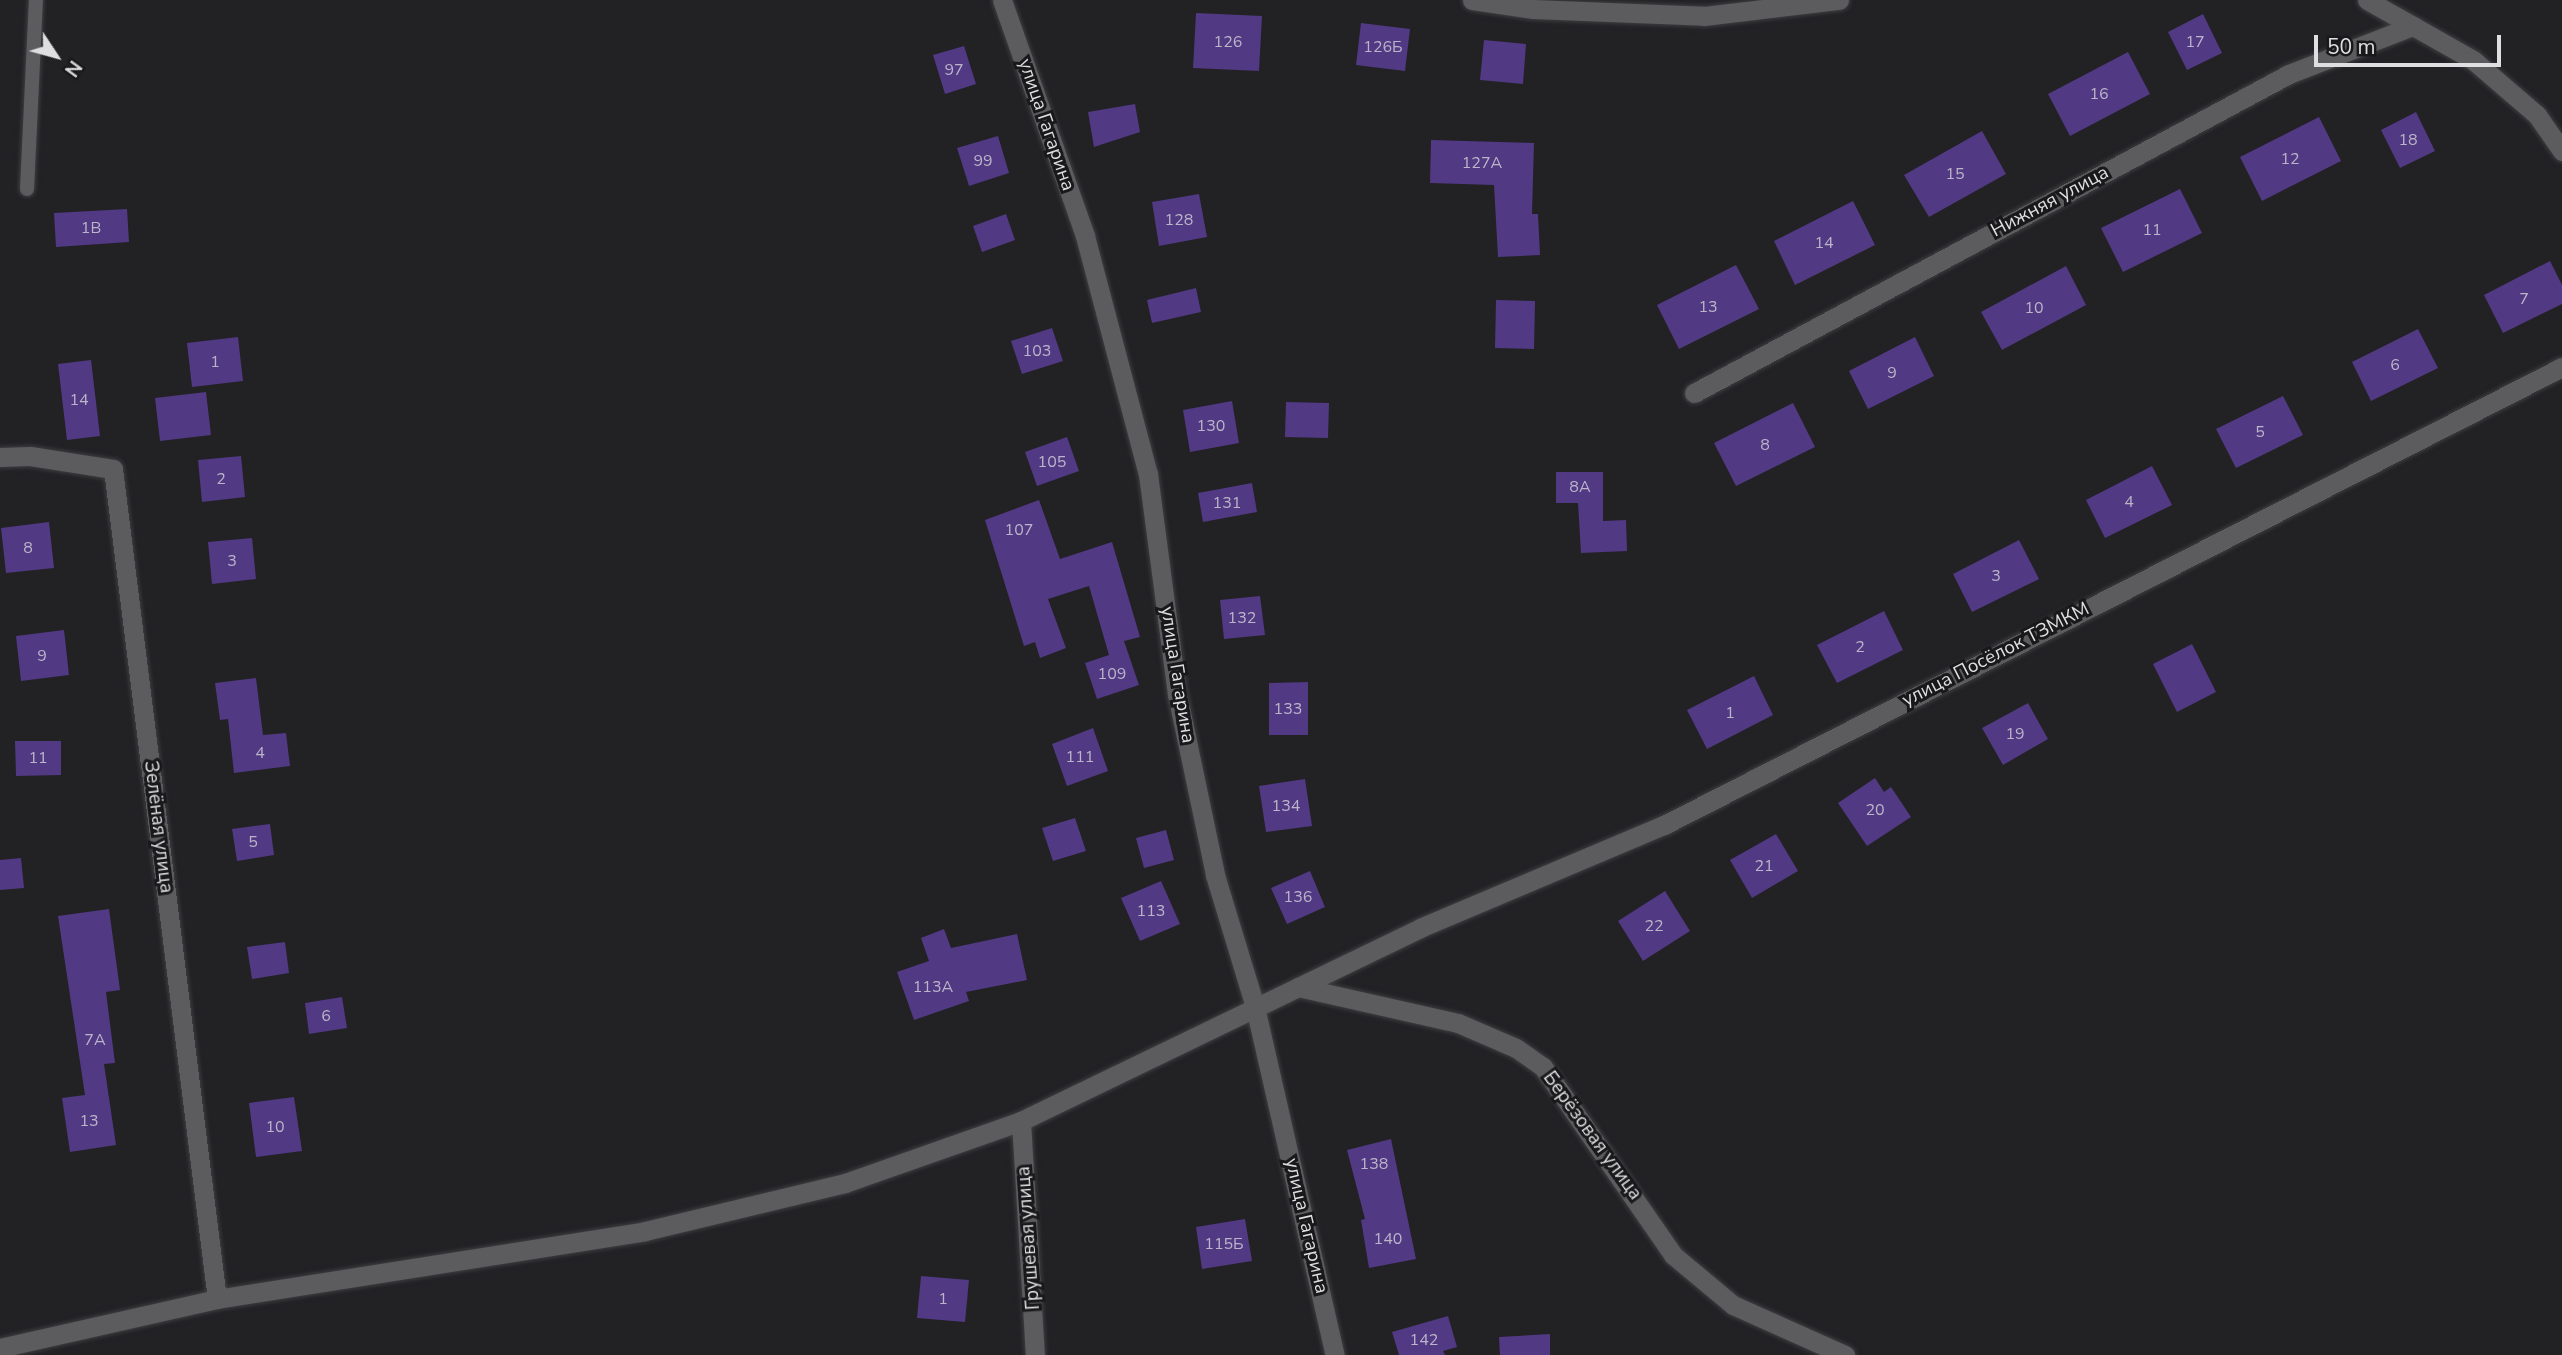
<!DOCTYPE html>
<meta charset="utf-8">
<style>
body{margin:0}
#map{position:relative;width:2562px;height:1355px;overflow:hidden;background:#222124;font-family:"Nunito Sans",sans-serif}
div>[style]{position:absolute}
.building>*{inset:0;background:#513983}
.roads{filter:drop-shadow(0 0 2px #3e3e40) drop-shadow(0 0 2px #3e3e40)}
.service>*{height:14px;margin:-7px;padding:0 7px;transform-origin:7px;border-radius:7px;background:#5c5b5e}
.minor>*{height:19px;margin:-9.5px;padding:0 9.5px;transform-origin:9.5px;border-radius:9.5px;background:#5c5b5e}
span{translate:-50% -50%;white-space:nowrap;text-align:center;line-height:1.15;-webkit-text-stroke:6px #19181b;paint-order:stroke}
.number-label{font-size:16px;color:#bcb5c9}
.number-label span{-webkit-text-stroke-width:0}
.street-label{font-size:19px;color:#dfdee0}
.north{position:absolute;left:21px;top:21px;width:70px;height:70px;-webkit-text-stroke:5px #19181b;paint-order:stroke;rotate:126deg;font-size:19px;font-weight:700;line-height:28px;text-align:center;color:#dfdee0}
.north::after{content:'';display:block;margin:auto;width:24px;height:32px;background:#dfdee0;clip-path:polygon(50% 0,100% 100%,50% 72%,0 100%)}
.scale{position:absolute;left:2314px;top:35px;width:187px;height:32px;box-sizing:border-box;border:4px solid #dfdee0;border-top:0;padding-left:9px;font-size:21px;line-height:24px;white-space:nowrap;color:#dfdee0;-webkit-text-stroke:5px #19181b;paint-order:stroke}
</style>
<div id="map">
<div class="building">
<div style="clip-path:polygon(1196px 13px,1262px 16px,1259px 71px,1193px 68px)"></div>
<div style="clip-path:polygon(2203px 14px,2222px 53px,2187px 70px,2168px 32px)"></div>
<div style="clip-path:polygon(1361px 23px,1410px 29px,1405px 71px,1356px 65px)"></div>
<div style="clip-path:polygon(1484px 40px,1526px 44px,1523px 84px,1480px 80px)"></div>
<div style="clip-path:polygon(964px 46px,976px 84px,945px 94px,933px 55px)"></div>
<div style="clip-path:polygon(2128px 52px,2150px 94px,2070px 136px,2048px 94px)"></div>
<div style="clip-path:polygon(1135px 104px,1140px 132px,1094px 147px,1088px 112px)"></div>
<div style="clip-path:polygon(2416px 112px,2435px 151px,2400px 168px,2381px 130px)"></div>
<div style="clip-path:polygon(2319px 117px,2341px 161px,2262px 201px,2240px 157px)"></div>
<div style="clip-path:polygon(1982px 131px,2006px 174px,1929px 217px,1904px 175px)"></div>
<div style="clip-path:polygon(998px 136px,1009px 173px,969px 186px,957px 148px)"></div>
<div style="clip-path:polygon(1431px 140px,1534px 143px,1532px 214px,1538px 214px,1540px 255px,1498px 257px,1494px 185px,1430px 183px)"></div>
<div style="clip-path:polygon(2180px 189px,2202px 233px,2123px 272px,2101px 228px)"></div>
<div style="clip-path:polygon(1199px 194px,1207px 237px,1159px 246px,1152px 202px)"></div>
<div style="clip-path:polygon(1853px 201px,1875px 245px,1795px 285px,1774px 241px)"></div>
<div style="clip-path:polygon(127px 209px,129px 242px,56px 247px,54px 213px)"></div>
<div style="clip-path:polygon(1006px 214px,1015px 240px,982px 252px,973px 226px)"></div>
<div style="clip-path:polygon(2550px 261px,2562px 285px,2562px 304px,2503px 333px,2484px 295px)"></div>
<div style="clip-path:polygon(1736px 265px,1759px 309px,1679px 349px,1657px 305px)"></div>
<div style="clip-path:polygon(2066px 266px,2086px 305px,2002px 350px,1981px 312px)"></div>
<div style="clip-path:polygon(1196px 288px,1201px 312px,1152px 323px,1147px 300px)"></div>
<div style="clip-path:polygon(1496px 300px,1535px 301px,1534px 349px,1495px 348px)"></div>
<div style="clip-path:polygon(1052px 328px,1063px 361px,1022px 374px,1011px 341px)"></div>
<div style="clip-path:polygon(2418px 329px,2438px 368px,2371px 401px,2352px 362px)"></div>
<div style="clip-path:polygon(238px 337px,243px 381px,192px 387px,187px 343px)"></div>
<div style="clip-path:polygon(1915px 337px,1934px 376px,1868px 409px,1849px 371px)"></div>
<div style="clip-path:polygon(91px 360px,100px 436px,67px 440px,58px 364px)"></div>
<div style="clip-path:polygon(206px 392px,211px 435px,160px 441px,155px 398px)"></div>
<div style="clip-path:polygon(2283px 396px,2303px 435px,2236px 468px,2216px 429px)"></div>
<div style="clip-path:polygon(1232px 401px,1239px 443px,1190px 452px,1183px 410px)"></div>
<div style="clip-path:polygon(1286px 402px,1329px 403px,1328px 438px,1285px 437px)"></div>
<div style="clip-path:polygon(1793px 403px,1815px 447px,1736px 486px,1714px 443px)"></div>
<div style="clip-path:polygon(1067px 437px,1079px 471px,1037px 486px,1025px 452px)"></div>
<div style="clip-path:polygon(241px 456px,245px 497px,202px 502px,198px 460px)"></div>
<div style="clip-path:polygon(2152px 466px,2172px 505px,2105px 538px,2086px 500px)"></div>
<div style="clip-path:polygon(1556px 472px,1603px 472px,1603px 521px,1626px 520px,1627px 551px,1581px 553px,1578px 503px,1556px 503px)"></div>
<div style="clip-path:polygon(1252px 483px,1257px 512px,1203px 522px,1198px 493px)"></div>
<div style="clip-path:polygon(1039px 500px,1060px 559px,1112px 542px,1140px 637px,1124px 641px,1139px 685px,1097px 699px,1085px 663px,1109px 655px,1089px 586px,1048px 599px,1066px 648px,1040px 658px,1035px 642px,1024px 646px,985px 520px)"></div>
<div style="clip-path:polygon(49px 522px,54px 568px,6px 573px,1px 528px)"></div>
<div style="clip-path:polygon(252px 538px,256px 579px,212px 584px,208px 542px)"></div>
<div style="clip-path:polygon(2019px 540px,2039px 579px,1972px 612px,1953px 574px)"></div>
<div style="clip-path:polygon(1260px 596px,1265px 635px,1224px 639px,1220px 600px)"></div>
<div style="clip-path:polygon(1884px 611px,1903px 650px,1837px 683px,1817px 645px)"></div>
<div style="clip-path:polygon(64px 630px,69px 675px,21px 681px,16px 636px)"></div>
<div style="clip-path:polygon(2192px 644px,2216px 692px,2177px 712px,2153px 664px)"></div>
<div style="clip-path:polygon(1754px 676px,1773px 715px,1707px 749px,1687px 710px)"></div>
<div style="clip-path:polygon(256px 678px,263px 735px,286px 733px,290px 766px,234px 773px,228px 719px,220px 720px,215px 683px)"></div>
<div style="clip-path:polygon(1308px 682px,1308px 735px,1269px 735px,1269px 683px)"></div>
<div style="clip-path:polygon(2028px 703px,2048px 739px,2003px 765px,1982px 728px)"></div>
<div style="clip-path:polygon(1093px 728px,1108px 771px,1067px 786px,1052px 744px)"></div>
<div style="clip-path:polygon(15px 741px,61px 741px,61px 775px,16px 776px)"></div>
<div style="clip-path:polygon(1875px 778px,1884px 792px,1891px 787px,1911px 817px,1867px 846px,1838px 803px)"></div>
<div style="clip-path:polygon(1305px 779px,1312px 826px,1266px 832px,1259px 786px)"></div>
<div style="clip-path:polygon(1075px 818px,1086px 851px,1053px 861px,1042px 828px)"></div>
<div style="clip-path:polygon(270px 824px,274px 855px,237px 861px,232px 829px)"></div>
<div style="clip-path:polygon(1166px 830px,1174px 860px,1144px 868px,1136px 838px)"></div>
<div style="clip-path:polygon(1776px 834px,1798px 871px,1752px 898px,1730px 860px)"></div>
<div style="clip-path:polygon(21px 858px,24px 888px,0 890px,0 860px)"></div>
<div style="clip-path:polygon(1310px 871px,1325px 907px,1287px 924px,1271px 888px)"></div>
<div style="clip-path:polygon(1161px 881px,1180px 924px,1140px 941px,1121px 898px)"></div>
<div style="clip-path:polygon(1665px 891px,1690px 931px,1643px 961px,1618px 921px)"></div>
<div style="clip-path:polygon(109px 909px,120px 990px,106px 992px,115px 1063px,104px 1064px,116px 1145px,70px 1152px,62px 1098px,85px 1095px,58px 916px)"></div>
<div style="clip-path:polygon(944px 929px,951px 948px,1017px 934px,1027px 980px,966px 992px,969px 1001px,914px 1020px,897px 972px,929px 961px,921px 938px)"></div>
<div style="clip-path:polygon(285px 942px,289px 973px,252px 979px,247px 947px)"></div>
<div style="clip-path:polygon(342px 997px,347px 1028px,309px 1034px,305px 1003px)"></div>
<div style="clip-path:polygon(294px 1097px,302px 1151px,256px 1157px,249px 1103px)"></div>
<div style="clip-path:polygon(1391px 1139px,1416px 1259px,1369px 1268px,1361px 1220px,1365px 1219px,1347px 1150px)"></div>
<div style="clip-path:polygon(1245px 1219px,1252px 1261px,1202px 1269px,1196px 1227px)"></div>
<div style="clip-path:polygon(921px 1276px,969px 1280px,965px 1322px,917px 1318px)"></div>
<div style="clip-path:polygon(1448px 1316px,1457px 1347px,1443px 1351px,1445px 1355px,1399px 1355px,1392px 1332px)"></div>
<div style="clip-path:polygon(1550px 1334px,1550px 1355px,1500px 1355px,1499px 1337px)"></div>
</div>
<div class="roads">
<div class="service">
<div style="left:27px;top:189px;width:189px;rotate:-87.3deg"></div>
</div>
<div class="minor">
<div style="left:1002px;top:0;width:250px;rotate:70.6deg"></div>
<div style="left:1085px;top:236px;width:246px;rotate:75.2deg"></div>
<div style="left:1148px;top:474px;width:222px;rotate:82.5deg"></div>
<div style="left:1177px;top:694px;width:185px;rotate:78.1deg"></div>
<div style="left:1215px;top:875px;width:138px;rotate:73.1deg"></div>
<div style="left:1255px;top:1007px;width:357px;rotate:77.1deg"></div>
<div style="left:1472px;top:0;width:62px;rotate:8.4deg"></div>
<div style="left:1533px;top:9px;width:171px;rotate:2.3deg"></div>
<div style="left:1704px;top:16px;width:136px;rotate:-6.8deg"></div>
<div style="left:2367px;top:0;width:122px;rotate:29.5deg"></div>
<div style="left:2473px;top:60px;width:84px;rotate:40.7deg"></div>
<div style="left:2537px;top:115px;width:44px;rotate:55.2deg"></div>
<div style="left:1694px;top:393px;width:675px;rotate:-28.2deg"></div>
<div style="left:2289px;top:74px;width:133px;rotate:-21.2deg"></div>
<div style="left:0;top:457px;width:30px;rotate:-2deg"></div>
<div style="left:30px;top:456px;width:84px;rotate:8.9deg"></div>
<div style="left:113px;top:469px;width:836px;rotate:82.86deg"></div>
<div style="left:1298px;top:987px;width:164px;rotate:12.7deg"></div>
<div style="left:1458px;top:1023px;width:63px;rotate:23.3deg"></div>
<div style="left:1516px;top:1048px;width:33px;rotate:35deg"></div>
<div style="left:1543px;top:1067px;width:229px;rotate:55.3deg"></div>
<div style="left:1673px;top:1255px;width:78px;rotate:39.8deg"></div>
<div style="left:1733px;top:1305px;width:123px;rotate:24.1deg"></div>
<div style="left:1021px;top:1121px;width:234px;rotate:86.6deg"></div>
<div style="left:0;top:1348px;width:222px;rotate:-12.7deg"></div>
<div style="left:217px;top:1299px;width:433px;rotate:-9deg"></div>
<div style="left:645px;top:1231px;width:206px;rotate:-13.5deg"></div>
<div style="left:845px;top:1183px;width:187px;rotate:-19.4deg"></div>
<div style="left:1021px;top:1121px;width:445px;rotate:-25.8deg"></div>
<div style="left:1422px;top:927px;width:263px;rotate:-22.9deg"></div>
<div style="left:1664px;top:825px;width:1008px;rotate:-27.02deg"></div>
</div>
</div>
<div class="number-label">
<span style="left:1228px;top:42px">126</span>
<span style="left:2195px;top:42px">17</span>
<span style="left:1383px;top:47px">126Б</span>
<span style="left:954px;top:70px">97</span>
<span style="left:2099px;top:94px">16</span>
<span style="left:2408px;top:140px">18</span>
<span style="left:2290px;top:159px">12</span>
<span style="left:983px;top:161px">99</span>
<span style="left:1482px;top:163px">127А</span>
<span style="left:1955px;top:174px">15</span>
<span style="left:1179px;top:220px">128</span>
<span style="left:91px;top:228px">1В</span>
<span style="left:2152px;top:230px">11</span>
<span style="left:1824px;top:243px">14</span>
<span style="left:2524px;top:299px">7</span>
<span style="left:1708px;top:307px">13</span>
<span style="left:2034px;top:308px">10</span>
<span style="left:1037px;top:351px">103</span>
<span style="left:215px;top:362px">1</span>
<span style="left:2395px;top:365px">6</span>
<span style="left:1892px;top:373px">9</span>
<span style="left:79px;top:400px">14</span>
<span style="left:1211px;top:426px">130</span>
<span style="left:2260px;top:432px">5</span>
<span style="left:1765px;top:445px">8</span>
<span style="left:1052px;top:462px">105</span>
<span style="left:221px;top:479px">2</span>
<span style="left:1580px;top:487px">8А</span>
<span style="left:2129px;top:502px">4</span>
<span style="left:1227px;top:503px">131</span>
<span style="left:1019px;top:530px">107</span>
<span style="left:28px;top:548px">8</span>
<span style="left:232px;top:561px">3</span>
<span style="left:1996px;top:576px">3</span>
<span style="left:1242px;top:618px">132</span>
<span style="left:1860px;top:647px">2</span>
<span style="left:42px;top:656px">9</span>
<span style="left:1112px;top:674px">109</span>
<span style="left:1288px;top:709px">133</span>
<span style="left:1730px;top:713px">1</span>
<span style="left:2015px;top:734px">19</span>
<span style="left:260px;top:753px">4</span>
<span style="left:1080px;top:757px">111</span>
<span style="left:38px;top:758px">11</span>
<span style="left:1286px;top:806px">134</span>
<span style="left:1875px;top:810px">20</span>
<span style="left:253px;top:842px">5</span>
<span style="left:1764px;top:866px">21</span>
<span style="left:1298px;top:897px">136</span>
<span style="left:1151px;top:911px">113</span>
<span style="left:1654px;top:926px">22</span>
<span style="left:933px;top:987px">113А</span>
<span style="left:326px;top:1016px">6</span>
<span style="left:95px;top:1040px">7А</span>
<span style="left:89px;top:1121px">13</span>
<span style="left:275px;top:1127px">10</span>
<span style="left:1374px;top:1164px">138</span>
<span style="left:1388px;top:1239px">140</span>
<span style="left:1224px;top:1244px">115Б</span>
<span style="left:943px;top:1299px">1</span>
<span style="left:1424px;top:1340px">142</span>
</div>
<div class="street-label">
<span style="left:1046px;top:125px;rotate:71deg">улица Гагарина</span>
<span style="left:2050px;top:202px;rotate:-28deg">Нижняя улица</span>
<span style="left:1996px;top:655px;rotate:-27deg">улица Посёлок ТЗМКМ</span>
<span style="left:1177px;top:675px;rotate:81deg">улица Гагарина</span>
<span style="left:158px;top:827px;rotate:83deg">Зелёная улица</span>
<span style="left:1592px;top:1136px;rotate:54deg">Берёзовая улица</span>
<span style="left:1306px;top:1226px;rotate:77deg">улица Гагарина</span>
<span style="left:1029px;top:1238px;rotate:-94deg">Грушевая улица</span>
</div>
<div class="north">N</div>
<div class="scale">50 m</div>
</div>
